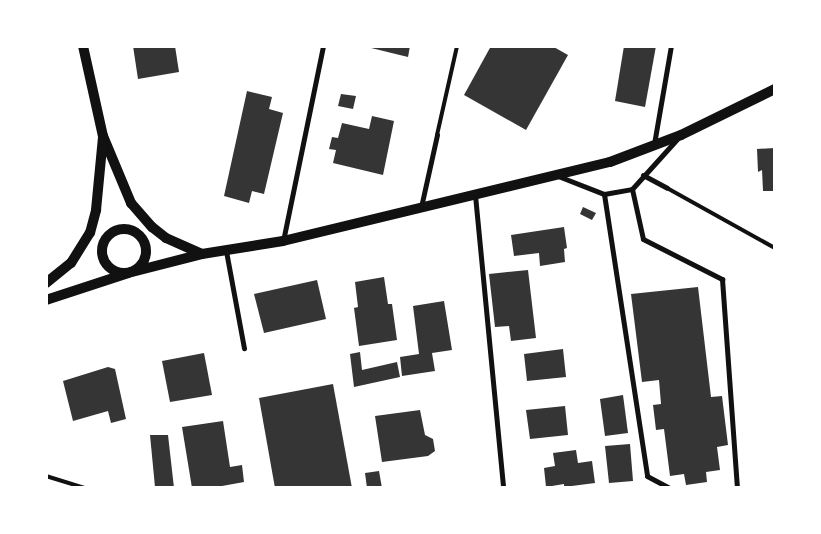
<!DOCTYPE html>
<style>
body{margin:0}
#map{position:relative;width:821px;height:534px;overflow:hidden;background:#fff;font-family:"Titillium Web",sans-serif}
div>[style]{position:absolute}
.building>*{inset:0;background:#353535}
.service>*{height:4px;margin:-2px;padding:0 2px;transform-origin:2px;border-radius:2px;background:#111}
.minor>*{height:5px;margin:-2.5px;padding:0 2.5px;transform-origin:2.5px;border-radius:2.5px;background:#111}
.secondary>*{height:10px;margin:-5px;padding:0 5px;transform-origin:5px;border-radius:5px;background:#111}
.secondary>.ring{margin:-5px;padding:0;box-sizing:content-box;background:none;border:10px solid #111;border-radius:50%}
span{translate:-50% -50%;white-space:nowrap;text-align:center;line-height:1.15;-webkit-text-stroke:5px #fff;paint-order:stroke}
.frame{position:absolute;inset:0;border:48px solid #fff;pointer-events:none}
</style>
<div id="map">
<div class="building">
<div style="clip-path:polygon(133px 46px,175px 46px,179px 72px,138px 79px)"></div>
<div style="clip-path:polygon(363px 46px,410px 46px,408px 57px)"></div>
<div style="clip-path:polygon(491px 46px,552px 46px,568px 55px,526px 130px,464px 95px)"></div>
<div style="clip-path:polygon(624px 46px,656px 46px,645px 107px,615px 101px)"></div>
<div style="clip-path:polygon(247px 91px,272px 97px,269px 109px,283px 113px,264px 194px,252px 191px,249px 203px,224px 196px)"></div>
<div style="clip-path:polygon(341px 94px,356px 96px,353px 109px,338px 106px)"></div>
<div style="clip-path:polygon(372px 116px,394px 121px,383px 175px,333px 163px,336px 150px,329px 149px,332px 137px,338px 138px,342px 123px,369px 129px)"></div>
<div style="clip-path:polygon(775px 148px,775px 191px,763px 191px,762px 170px,758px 172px,757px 149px)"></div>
<div style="clip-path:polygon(583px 207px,596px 213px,592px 220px,580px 214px)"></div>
<div style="clip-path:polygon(564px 227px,567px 248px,564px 249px,565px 262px,540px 266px,539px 253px,514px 256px,511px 235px)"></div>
<div style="clip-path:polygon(528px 270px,536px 338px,511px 341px,509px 326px,495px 327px,489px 274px)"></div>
<div style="clip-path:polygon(384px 277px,388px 304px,392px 304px,397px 340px,359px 346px,354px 308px,358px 307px,355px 282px)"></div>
<div style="clip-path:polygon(317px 280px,326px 319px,264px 333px,254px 294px)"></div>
<div style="clip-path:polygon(698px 287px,711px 397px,722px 396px,728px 445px,717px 447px,720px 470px,706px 472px,707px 482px,686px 485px,684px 474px,670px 476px,664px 429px,656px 430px,653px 405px,661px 404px,659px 380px,642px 382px,631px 294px)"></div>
<div style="clip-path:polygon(444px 301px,452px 350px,432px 353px,435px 371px,402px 376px,400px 357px,419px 354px,413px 306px)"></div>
<div style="clip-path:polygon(563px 349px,566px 377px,527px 381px,524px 354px)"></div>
<div style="clip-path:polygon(360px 352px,362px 370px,397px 362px,400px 377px,354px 387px,350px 354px)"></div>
<div style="clip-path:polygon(204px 353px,212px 395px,170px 402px,162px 361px)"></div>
<div style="clip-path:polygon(108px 367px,115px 369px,126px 419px,111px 423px,108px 411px,73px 421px,63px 381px)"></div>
<div style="clip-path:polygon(333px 384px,352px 488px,275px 488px,259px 398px)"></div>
<div style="clip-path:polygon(623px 395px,628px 433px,605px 436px,600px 399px)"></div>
<div style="clip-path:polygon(565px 406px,568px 435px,530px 439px,526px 410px)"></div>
<div style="clip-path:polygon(420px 410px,425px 435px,433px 439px,435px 451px,428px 456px,382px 462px,375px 416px)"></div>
<div style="clip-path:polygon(223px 421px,230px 467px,242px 465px,244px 482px,211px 488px,192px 488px,182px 427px)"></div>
<div style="clip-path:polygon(150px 435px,168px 435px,174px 488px,155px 487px)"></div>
<div style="clip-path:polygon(630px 444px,633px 481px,609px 483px,605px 446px)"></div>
<div style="clip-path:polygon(576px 450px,578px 463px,592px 461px,595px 483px,564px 487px,564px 484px,546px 487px,544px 468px,555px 466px,553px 453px)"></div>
<div style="clip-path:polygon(379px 471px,382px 488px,367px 488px,365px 473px)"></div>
</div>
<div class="service">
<div style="left:437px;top:135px;width:91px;rotate:-77.3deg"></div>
<div style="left:667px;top:188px;width:124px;rotate:29.1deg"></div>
<div style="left:46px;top:476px;width:41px;rotate:17.1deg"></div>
</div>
<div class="minor">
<div style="left:654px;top:144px;width:99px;rotate:-80.2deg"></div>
<div style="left:643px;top:175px;width:27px;rotate:28deg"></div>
<div style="left:558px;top:176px;width:49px;rotate:21.4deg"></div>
<div style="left:604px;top:194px;width:28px;rotate:-10deg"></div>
<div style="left:632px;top:189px;width:67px;rotate:-48deg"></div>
<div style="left:632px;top:189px;width:51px;rotate:77.6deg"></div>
<div style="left:643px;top:239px;width:89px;rotate:26.9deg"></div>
<div style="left:722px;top:279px;width:210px;rotate:85.9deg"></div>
<div style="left:604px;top:194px;width:285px;rotate:81.3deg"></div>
<div style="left:647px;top:476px;width:26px;rotate:28deg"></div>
<div style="left:475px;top:195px;width:294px;rotate:84.5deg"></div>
<div style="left:421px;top:207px;width:74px;rotate:-77.5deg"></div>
<div style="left:283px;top:241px;width:199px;rotate:-78.4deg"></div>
<div style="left:226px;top:251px;width:99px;rotate:79.5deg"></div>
</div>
<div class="secondary">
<div style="left:83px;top:46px;width:92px;rotate:77.5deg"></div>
<div style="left:103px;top:136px;width:73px;rotate:67.3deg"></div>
<div style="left:131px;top:203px;width:32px;rotate:49deg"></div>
<div style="left:152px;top:227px;width:18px;rotate:38deg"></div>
<div style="left:166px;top:238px;width:39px;rotate:24deg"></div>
<div class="ring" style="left:102px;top:229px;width:34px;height:34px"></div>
<div style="left:46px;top:283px;width:32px;rotate:-39deg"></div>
<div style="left:71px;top:263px;width:36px;rotate:-58deg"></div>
<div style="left:90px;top:233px;width:24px;rotate:-75deg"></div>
<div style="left:96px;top:210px;width:73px;rotate:-84.5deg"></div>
<div style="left:46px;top:300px;width:86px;rotate:-18.2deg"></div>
<div style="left:128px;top:273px;width:76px;rotate:-14.4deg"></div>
<div style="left:202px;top:254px;width:82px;rotate:-9.1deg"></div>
<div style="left:283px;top:241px;width:336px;rotate:-13.6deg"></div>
<div style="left:610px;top:162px;width:76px;rotate:-20.8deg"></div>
<div style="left:681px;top:135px;width:105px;rotate:-26.1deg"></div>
</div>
<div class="frame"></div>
</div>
